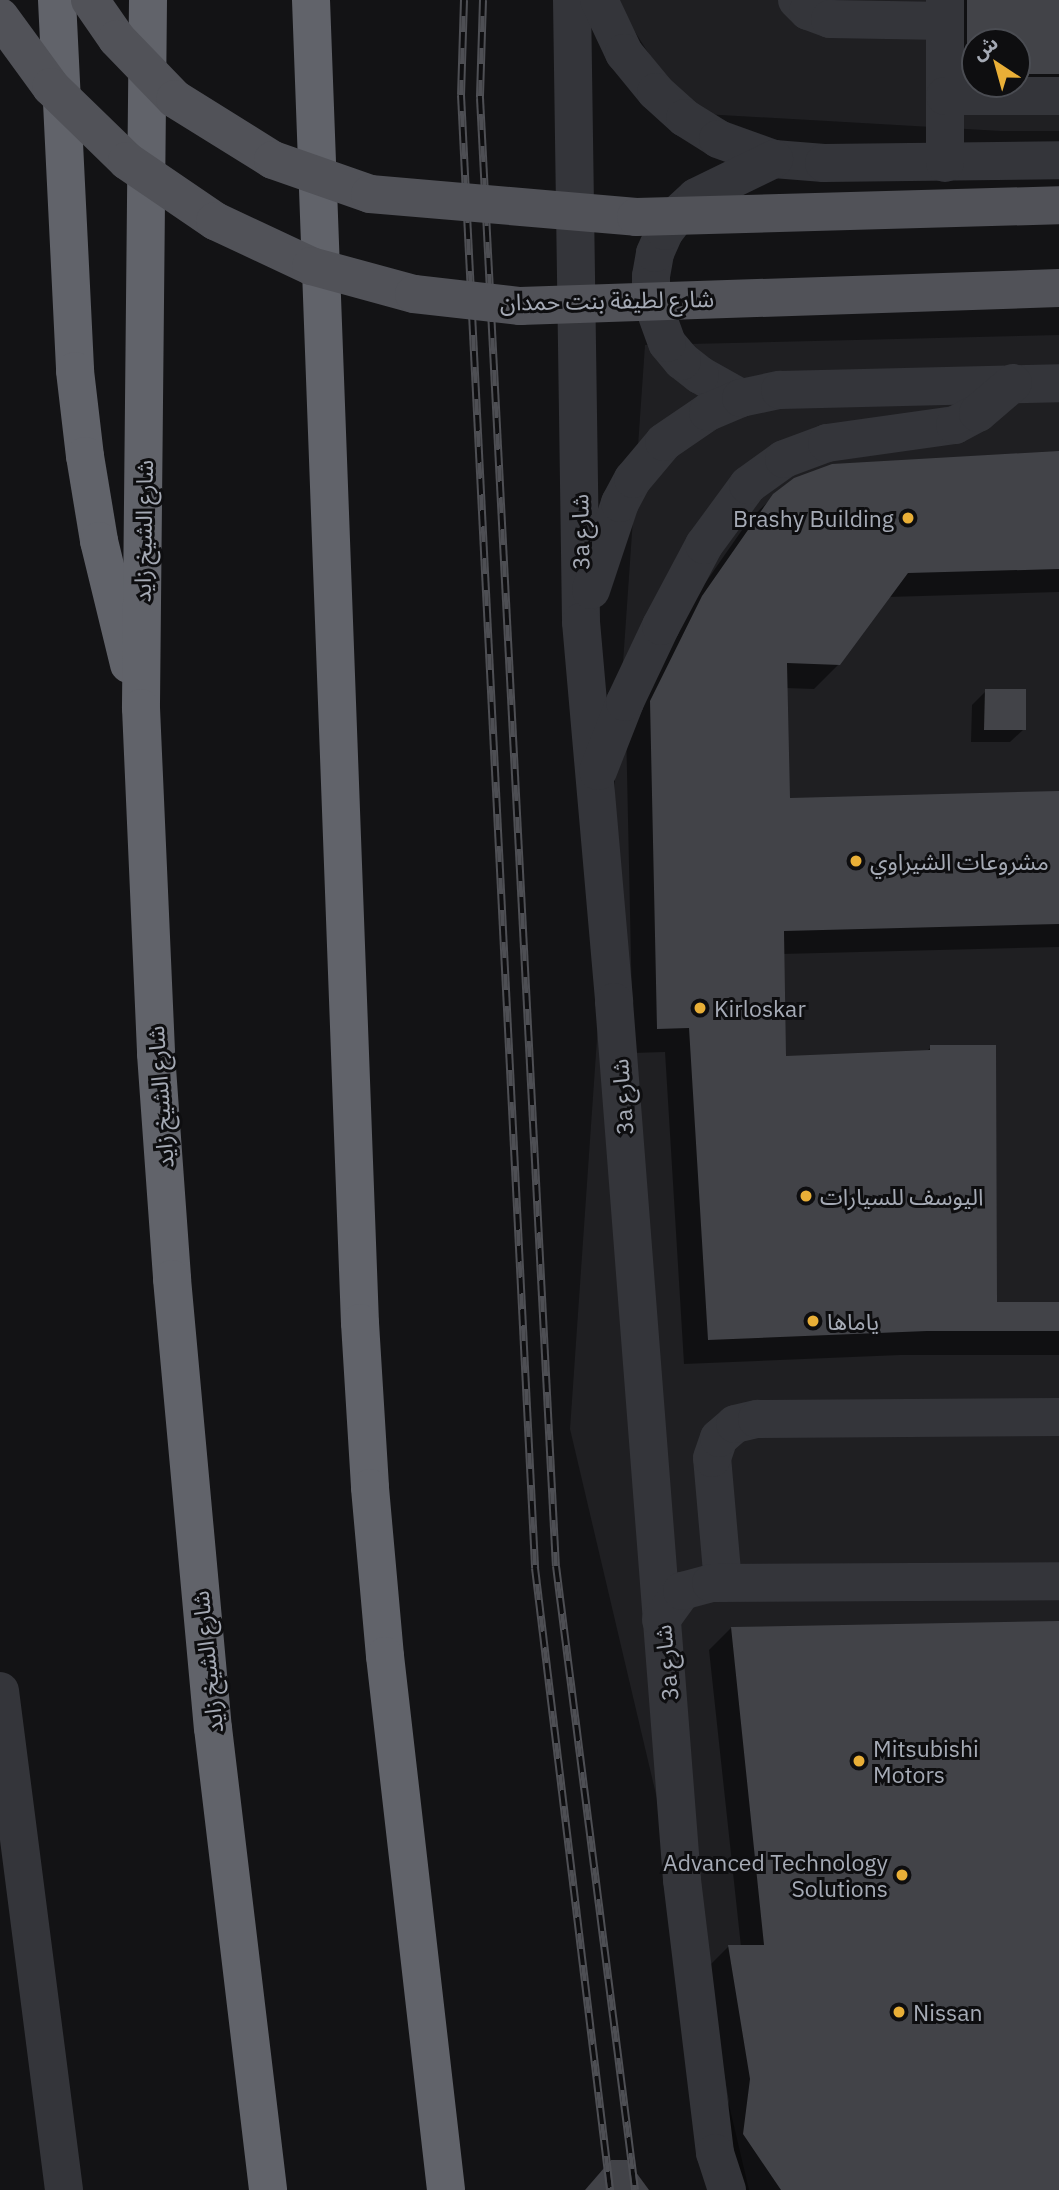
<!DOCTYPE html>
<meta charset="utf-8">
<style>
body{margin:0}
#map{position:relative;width:1059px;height:2190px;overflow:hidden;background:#131315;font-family:"IBM Plex Sans","Noto Sans Arabic",sans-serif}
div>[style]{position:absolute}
.built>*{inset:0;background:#1f1f22}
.shadow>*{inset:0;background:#0007}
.building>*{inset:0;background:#424348}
.minor>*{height:38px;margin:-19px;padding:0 19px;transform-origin:19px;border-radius:19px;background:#34353a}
.highway>*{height:38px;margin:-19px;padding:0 19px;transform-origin:19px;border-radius:19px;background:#61636a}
.rail>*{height:8px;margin-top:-4px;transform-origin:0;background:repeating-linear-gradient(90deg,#0e0e10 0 16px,#4e4f54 0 32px);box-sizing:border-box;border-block:2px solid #4e4f54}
.major-bridge>*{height:38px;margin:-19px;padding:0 19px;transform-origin:19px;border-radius:19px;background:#515258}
.dots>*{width:19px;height:19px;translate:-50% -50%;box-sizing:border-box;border:4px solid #0e0e10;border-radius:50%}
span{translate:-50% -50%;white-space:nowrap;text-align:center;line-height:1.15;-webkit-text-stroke:6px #0e0e10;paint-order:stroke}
.street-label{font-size:23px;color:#a5aab5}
.poi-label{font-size:23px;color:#a5aab5}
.right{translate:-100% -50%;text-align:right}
.left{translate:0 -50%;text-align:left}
.north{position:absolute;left:961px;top:28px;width:70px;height:70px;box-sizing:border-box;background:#0e0e10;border:2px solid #4a4c52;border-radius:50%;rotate:324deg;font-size:19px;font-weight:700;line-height:28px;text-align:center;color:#a5aab5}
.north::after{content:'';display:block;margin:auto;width:24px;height:32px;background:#e9af37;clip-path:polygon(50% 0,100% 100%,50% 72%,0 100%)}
</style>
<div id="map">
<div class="built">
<div style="clip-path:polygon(evenodd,615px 0,1059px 0,1059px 131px,1001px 131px,686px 113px,615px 0,975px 42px,1017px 42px,1017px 84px,975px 84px,975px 42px)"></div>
<div style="clip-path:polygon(1059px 335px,1059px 2190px,749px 2190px,570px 1429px,645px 345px)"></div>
</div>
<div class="shadow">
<div style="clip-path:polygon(evenodd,930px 0,1059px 0,1059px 101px,942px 99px,930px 0,975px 42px,1017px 42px,1017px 84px,975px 84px,975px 42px)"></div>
<div style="clip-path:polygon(1059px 453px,1059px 592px,888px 597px,839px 664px,814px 689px,785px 688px,788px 800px,1059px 793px,1059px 947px,782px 954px,785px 1058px,926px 1052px,931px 1047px,995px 1304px,1059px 1304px,1059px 1355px,901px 1355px,684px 1364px,665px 1052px,633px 1053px,626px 727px,678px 622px,749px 520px,775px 495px)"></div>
<div style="clip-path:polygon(986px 691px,1024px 729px,1010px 742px,971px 742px,972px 705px)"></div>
<div style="clip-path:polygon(1059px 1624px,1059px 2190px,745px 2190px,722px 2157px,729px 2102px,706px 1969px,728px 1947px,741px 1947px,709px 1650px,731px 1628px)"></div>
</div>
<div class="building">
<div style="clip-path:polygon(967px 0,1059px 0,1059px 74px,1017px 74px,1017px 42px,975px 42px,975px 74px,967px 74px)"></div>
<div style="clip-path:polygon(1059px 451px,1059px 569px,908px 573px,840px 665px,787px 663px,790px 798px,1059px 791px,1059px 924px,784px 931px,786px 1056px,930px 1050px,930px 1045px,996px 1045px,997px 1302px,1059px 1302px,1059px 1331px,927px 1331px,708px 1340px,689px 1028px,657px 1029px,650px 701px,702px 596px,773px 494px,794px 478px,832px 464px)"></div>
<div style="clip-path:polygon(985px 689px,1026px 689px,1026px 730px,984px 730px)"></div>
<div style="clip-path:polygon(1059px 1621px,1059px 2190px,781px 2190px,743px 2134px,750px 2079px,728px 1945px,764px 1945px,731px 1627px)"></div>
<div style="clip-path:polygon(611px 2160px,627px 2160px,649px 2190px,585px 2190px)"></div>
</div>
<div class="minor">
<div style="left:572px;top:0;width:622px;rotate:89.17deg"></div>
<div style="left:581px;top:622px;width:381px;rotate:85deg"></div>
<div style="left:614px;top:1002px;width:881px;rotate:85.57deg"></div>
<div style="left:682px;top:1880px;width:275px;rotate:83.1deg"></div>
<div style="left:715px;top:2153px;width:39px;rotate:72deg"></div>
<div style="left:599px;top:0;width:59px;rotate:64.7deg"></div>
<div style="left:624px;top:53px;width:50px;rotate:50.6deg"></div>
<div style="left:656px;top:92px;width:39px;rotate:42deg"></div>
<div style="left:685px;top:118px;width:39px;rotate:32deg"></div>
<div style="left:718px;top:139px;width:59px;rotate:19.7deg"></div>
<div style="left:774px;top:159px;width:50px;rotate:4.6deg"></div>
<div style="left:824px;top:163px;width:235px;rotate:-0.7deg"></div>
<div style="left:797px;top:0;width:16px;rotate:45deg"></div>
<div style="left:808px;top:11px;width:23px;rotate:20deg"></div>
<div style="left:830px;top:19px;width:115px;rotate:1deg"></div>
<div style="left:945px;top:0;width:163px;rotate:90deg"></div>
<div style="left:945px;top:96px;width:114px"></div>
<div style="left:741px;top:398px;width:47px;rotate:-150.7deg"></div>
<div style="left:700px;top:375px;width:23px;rotate:-142deg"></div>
<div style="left:682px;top:361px;width:23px;rotate:-130deg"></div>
<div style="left:667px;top:343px;width:47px;rotate:-110deg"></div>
<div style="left:651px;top:299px;width:23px;rotate:-90deg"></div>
<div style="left:651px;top:276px;width:23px;rotate:-80deg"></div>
<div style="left:655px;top:253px;width:24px;rotate:-66deg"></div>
<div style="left:665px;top:231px;width:23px;rotate:-52deg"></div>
<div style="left:679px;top:213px;width:23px;rotate:-43deg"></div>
<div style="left:696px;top:197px;width:87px;rotate:-26deg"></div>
<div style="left:591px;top:590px;width:92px;rotate:-71.6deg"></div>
<div style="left:620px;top:503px;width:27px;rotate:-62deg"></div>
<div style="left:633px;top:479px;width:48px;rotate:-50deg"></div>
<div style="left:664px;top:442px;width:53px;rotate:-34.3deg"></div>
<div style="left:708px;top:412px;width:36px;rotate:-23deg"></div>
<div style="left:741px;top:398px;width:40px;rotate:-12deg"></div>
<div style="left:780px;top:390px;width:279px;rotate:-1.4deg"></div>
<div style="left:598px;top:771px;width:74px;rotate:-68.6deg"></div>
<div style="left:625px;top:702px;width:84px;rotate:-64.7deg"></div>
<div style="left:661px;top:626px;width:92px;rotate:-62deg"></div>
<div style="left:704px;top:545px;width:74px;rotate:-53.7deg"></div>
<div style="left:748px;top:485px;width:44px;rotate:-35.8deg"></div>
<div style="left:784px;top:459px;width:46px;rotate:-20.4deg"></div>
<div style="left:827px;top:443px;width:129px;rotate:-8deg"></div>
<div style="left:955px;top:425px;width:26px;rotate:-28deg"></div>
<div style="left:978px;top:413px;width:46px;rotate:-40.6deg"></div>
<div style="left:723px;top:1583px;width:125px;rotate:-95deg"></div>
<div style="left:712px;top:1458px;width:21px;rotate:-71deg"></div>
<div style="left:719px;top:1438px;width:21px;rotate:-41deg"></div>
<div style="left:735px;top:1424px;width:23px;rotate:-13deg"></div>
<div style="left:757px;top:1419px;width:302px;rotate:-0.4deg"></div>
<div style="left:661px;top:1620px;width:36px;rotate:-54deg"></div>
<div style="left:682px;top:1591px;width:30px;rotate:-15deg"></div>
<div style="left:711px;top:1583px;width:348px;rotate:-0.3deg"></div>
<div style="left:0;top:1691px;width:503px;rotate:82.69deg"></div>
</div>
<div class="highway">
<div style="left:57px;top:0;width:371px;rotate:87.2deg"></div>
<div style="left:75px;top:371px;width:86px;rotate:83.3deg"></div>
<div style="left:85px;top:456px;width:86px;rotate:80.6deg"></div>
<div style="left:99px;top:541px;width:127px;rotate:76.3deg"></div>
<div style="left:148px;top:0;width:708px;rotate:90.57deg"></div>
<div style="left:141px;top:708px;width:346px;rotate:87.5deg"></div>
<div style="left:156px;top:1054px;width:226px;rotate:85.9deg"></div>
<div style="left:172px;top:1279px;width:451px;rotate:84.8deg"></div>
<div style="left:213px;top:1728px;width:465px;rotate:83.2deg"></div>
<div style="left:311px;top:0;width:1324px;rotate:87.88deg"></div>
<div style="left:360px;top:1323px;width:165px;rotate:86.5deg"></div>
<div style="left:370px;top:1488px;width:169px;rotate:84.9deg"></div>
<div style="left:385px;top:1656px;width:537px;rotate:83.48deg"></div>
</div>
<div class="rail">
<div style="left:464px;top:0;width:95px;rotate:91.8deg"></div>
<div style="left:461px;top:95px;width:1475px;rotate:87.12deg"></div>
<div style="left:535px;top:1568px;width:627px;rotate:83.12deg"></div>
<div style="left:483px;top:0;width:98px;rotate:91.8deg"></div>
<div style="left:480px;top:98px;width:1470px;rotate:87.04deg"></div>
<div style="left:556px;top:1566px;width:629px;rotate:82.78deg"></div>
</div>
<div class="major-bridge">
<div style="left:90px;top:0;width:47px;rotate:55.3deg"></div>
<div style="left:117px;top:39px;width:83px;rotate:46deg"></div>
<div style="left:175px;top:99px;width:115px;rotate:31.9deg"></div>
<div style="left:273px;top:160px;width:103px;rotate:19.3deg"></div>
<div style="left:370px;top:194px;width:267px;rotate:4.9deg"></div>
<div style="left:636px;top:217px;width:423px;rotate:-1.6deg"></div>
<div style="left:0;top:17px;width:87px;rotate:53.9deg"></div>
<div style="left:51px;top:87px;width:106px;rotate:44.2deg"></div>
<div style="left:127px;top:161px;width:107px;rotate:34.3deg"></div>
<div style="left:215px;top:221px;width:106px;rotate:25.1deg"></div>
<div style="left:311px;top:266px;width:107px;rotate:15.2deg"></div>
<div style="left:414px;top:294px;width:107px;rotate:6.5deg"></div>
<div style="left:520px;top:306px;width:539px;rotate:-1.91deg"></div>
</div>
<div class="dots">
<div style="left:908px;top:518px;background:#e9af37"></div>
<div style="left:856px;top:861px;background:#e9af37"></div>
<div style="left:700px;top:1008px;background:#e9af37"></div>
<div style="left:806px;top:1196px;background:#e9af37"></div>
<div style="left:813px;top:1321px;background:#e9af37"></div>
<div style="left:859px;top:1761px;background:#e9af37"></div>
<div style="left:902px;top:1875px;background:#e9af37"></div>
<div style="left:899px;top:2012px;background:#e9af37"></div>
</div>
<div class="street-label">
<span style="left:607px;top:300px;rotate:-1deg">شارع لطيفة بنت حمدان</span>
<span style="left:143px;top:531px;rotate:-89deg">شارع الشيخ زايد</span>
<span style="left:580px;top:532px;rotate:-91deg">3a شارع</span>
<span style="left:160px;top:1097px;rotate:-94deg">شارع الشيخ زايد</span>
<span style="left:622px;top:1097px;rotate:-94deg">3a شارع</span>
<span style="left:207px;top:1662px;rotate:-96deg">شارع الشيخ زايد</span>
<span style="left:666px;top:1663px;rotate:-96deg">3a شارع</span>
</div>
<div class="poi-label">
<span class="right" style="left:894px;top:518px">Brashy Building</span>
<span class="left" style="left:870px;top:861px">مشروعات الشيراوي</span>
<span class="left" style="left:714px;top:1008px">Kirloskar</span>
<span class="left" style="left:820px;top:1196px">اليوسف للسيارات</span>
<span class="left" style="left:827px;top:1321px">ياماها</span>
<span class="left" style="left:873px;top:1761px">Mitsubishi<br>Motors</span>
<span class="right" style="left:888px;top:1875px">Advanced Technology<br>Solutions</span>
<span class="left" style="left:913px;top:2012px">Nissan</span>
</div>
<div class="north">ش</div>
</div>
